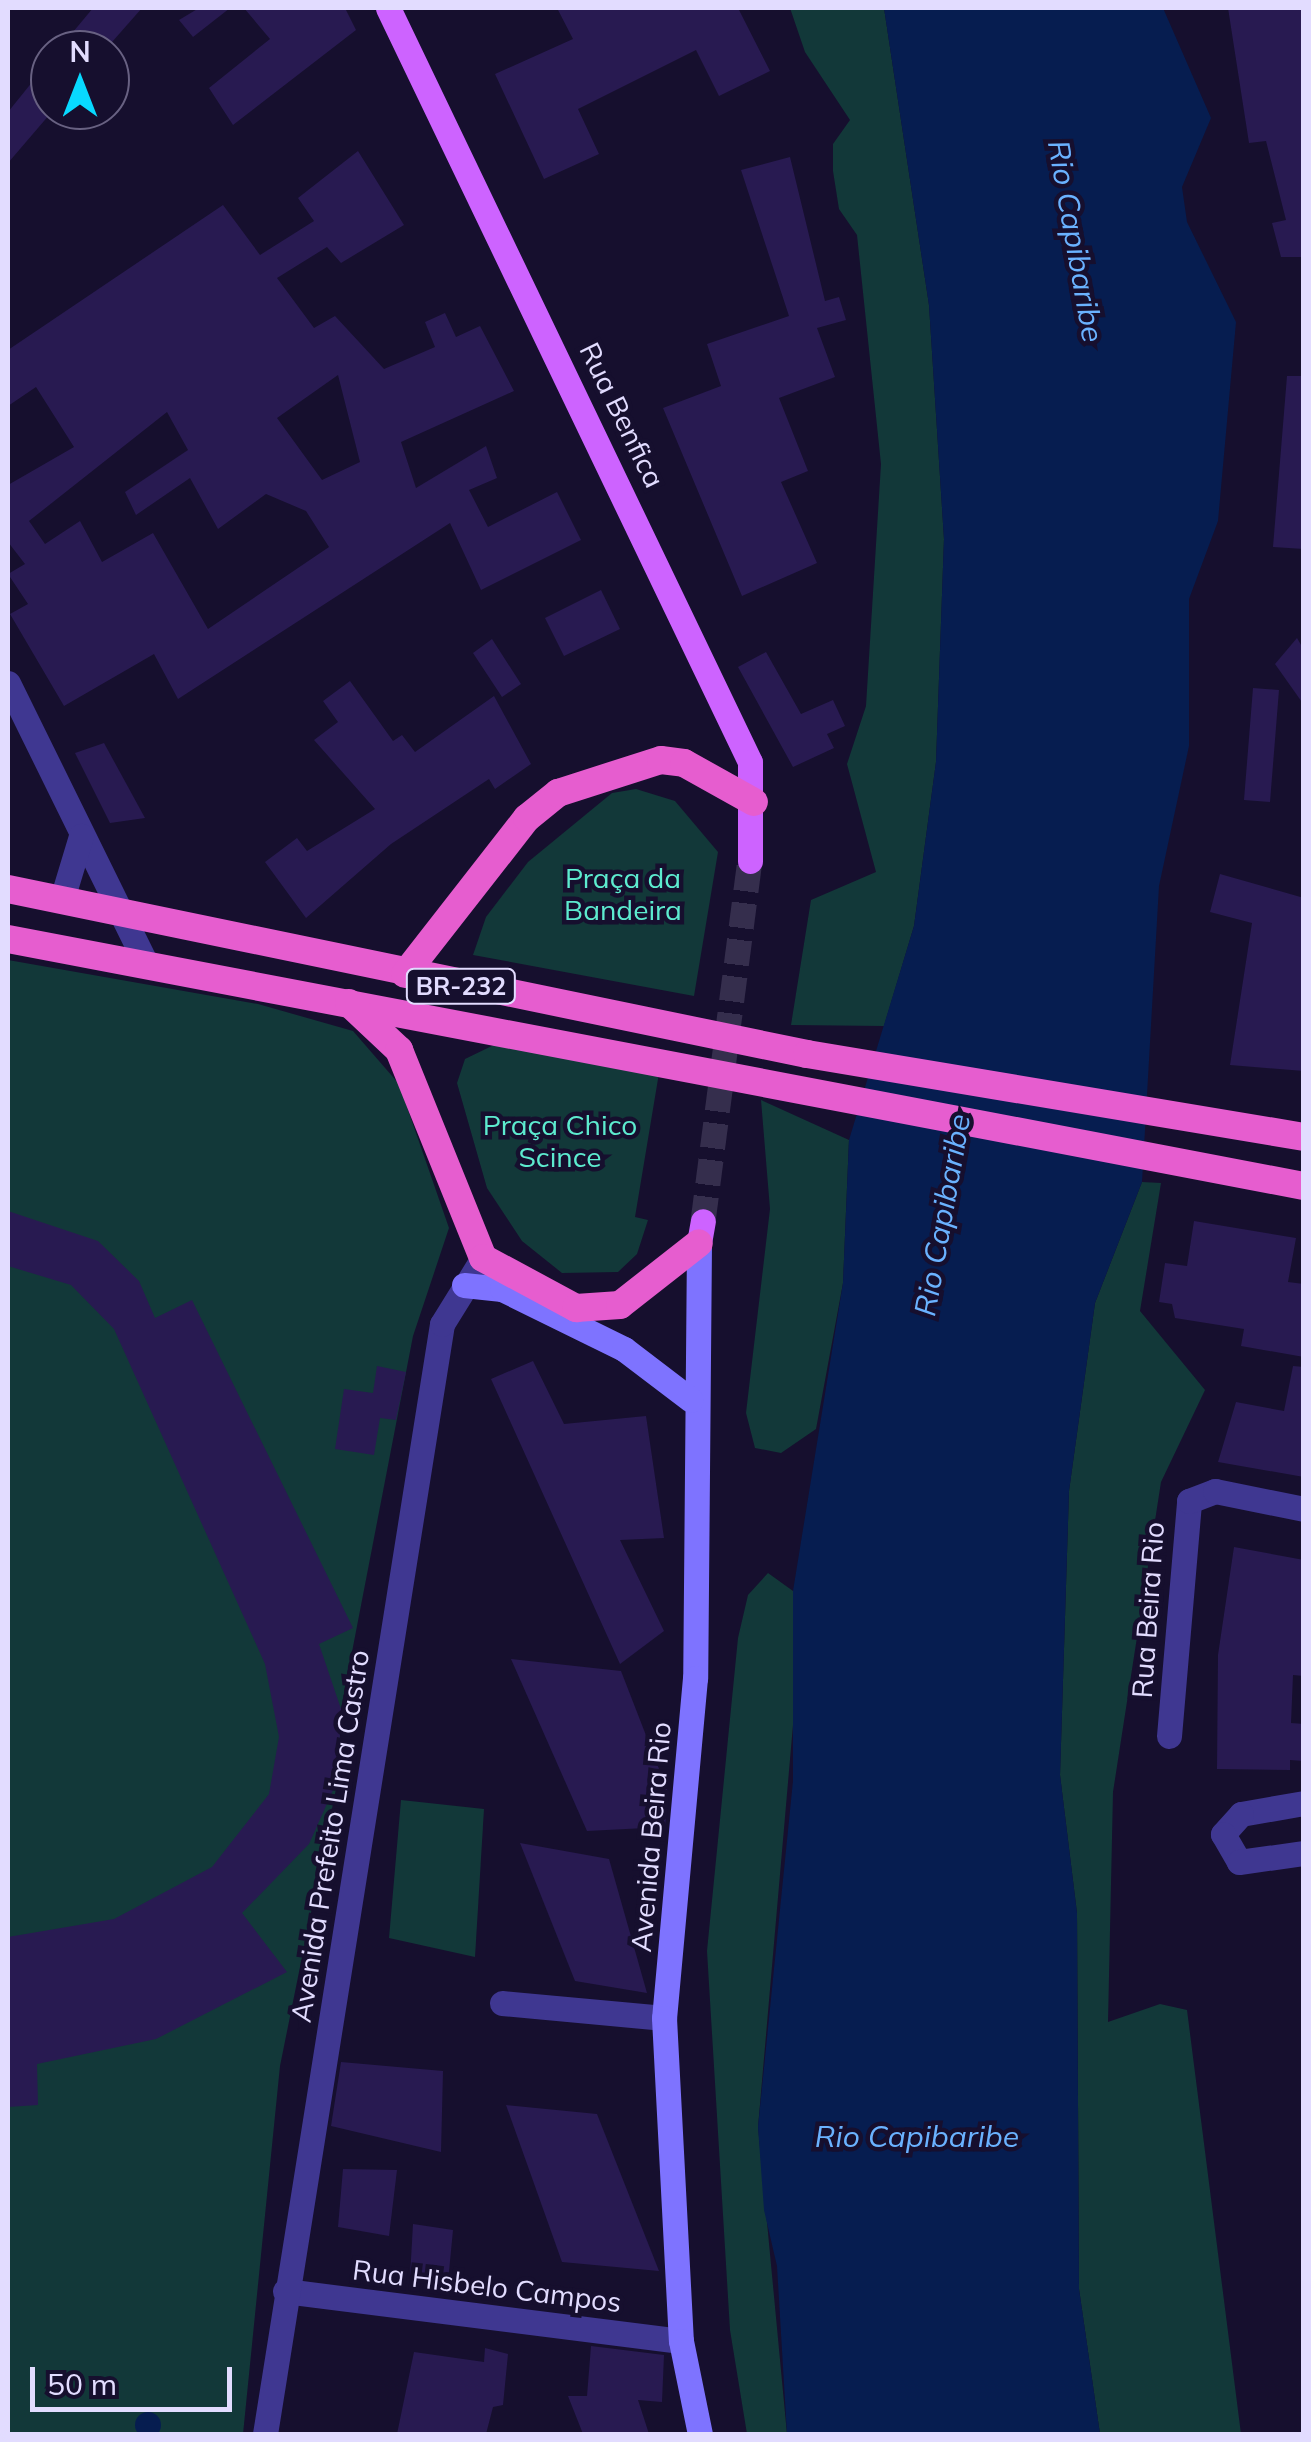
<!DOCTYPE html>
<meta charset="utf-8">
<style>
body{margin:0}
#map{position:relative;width:1311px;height:2442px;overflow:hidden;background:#160f2e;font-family:Mulish,sans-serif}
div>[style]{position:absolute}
.green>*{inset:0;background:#123839}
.water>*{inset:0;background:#061d50}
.round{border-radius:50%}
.building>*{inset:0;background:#281a51}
.primary-tunnel>*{height:25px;margin-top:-12.5px;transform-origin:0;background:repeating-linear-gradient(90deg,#352e4d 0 25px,transparent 0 37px)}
.minor>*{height:25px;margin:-12.5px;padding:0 12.5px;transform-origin:12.5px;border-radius:12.5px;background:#3f3791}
.tertiary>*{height:25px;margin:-12.5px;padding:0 12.5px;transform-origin:12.5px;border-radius:12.5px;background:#3f3791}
.secondary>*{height:25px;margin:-12.5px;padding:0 12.5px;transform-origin:12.5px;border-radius:12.5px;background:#7e73ff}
.primary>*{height:25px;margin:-12.5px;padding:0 12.5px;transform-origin:12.5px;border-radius:12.5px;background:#cd63ff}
.trunk>*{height:28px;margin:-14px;padding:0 14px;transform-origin:14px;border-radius:14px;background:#e65dcf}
span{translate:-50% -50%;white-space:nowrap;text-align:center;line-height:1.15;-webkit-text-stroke:9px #160f2e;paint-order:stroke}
.shield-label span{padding:2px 8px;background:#160f2e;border:2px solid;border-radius:8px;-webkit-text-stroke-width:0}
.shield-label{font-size:25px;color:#e2dcff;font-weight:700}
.street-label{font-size:28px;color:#e2dcff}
.park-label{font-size:28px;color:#5debcf}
.water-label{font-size:30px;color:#6ab2ff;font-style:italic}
.frame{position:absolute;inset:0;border:10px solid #e2dcff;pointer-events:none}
.north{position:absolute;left:30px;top:30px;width:100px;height:100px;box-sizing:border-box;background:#160f2e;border:2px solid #686182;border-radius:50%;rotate:0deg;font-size:28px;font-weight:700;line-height:40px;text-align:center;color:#e2dcff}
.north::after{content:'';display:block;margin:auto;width:35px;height:45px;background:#08d9ff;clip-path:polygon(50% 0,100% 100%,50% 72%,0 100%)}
.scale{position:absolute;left:30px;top:2367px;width:202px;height:45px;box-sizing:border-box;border:5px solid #e2dcff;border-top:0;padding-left:12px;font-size:30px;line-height:35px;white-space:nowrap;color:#e2dcff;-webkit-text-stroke:8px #160f2e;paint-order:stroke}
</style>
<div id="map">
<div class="green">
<div style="clip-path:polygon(790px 8px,884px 8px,929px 305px,944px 539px,936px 762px,914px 926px,884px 1026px,791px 1025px,811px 900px,876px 872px,847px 764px,866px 706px,881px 464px,857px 235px,839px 209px,833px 171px,833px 144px,850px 120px,805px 52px)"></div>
<div style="clip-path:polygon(636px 789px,675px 801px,718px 852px,694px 996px,473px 955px,486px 917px,528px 862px,612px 793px)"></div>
<div style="clip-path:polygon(8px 960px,258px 1004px,353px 1031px,399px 1084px,449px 1228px,413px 1336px,341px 1709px,338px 1779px,280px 2066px,243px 2434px,8px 2434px)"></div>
<div style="clip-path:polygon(498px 1043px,659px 1073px,635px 1217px,648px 1220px,637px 1254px,618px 1272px,562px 1273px,522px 1241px,487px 1188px,457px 1083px,465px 1059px)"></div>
<div style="clip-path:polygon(761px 1100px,849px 1140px,843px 1283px,816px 1429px,781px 1453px,755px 1448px,746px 1413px,770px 1209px)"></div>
<div style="clip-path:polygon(1142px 1182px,1161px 1183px,1140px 1311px,1205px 1390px,1161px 1482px,1113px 1792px,1108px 2022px,1160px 2004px,1187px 2010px,1241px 2434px,1100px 2434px,1079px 2289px,1077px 1913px,1060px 1775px,1069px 1491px,1095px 1303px)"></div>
<div style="clip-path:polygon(768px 1573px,793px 1591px,797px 1679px,758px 2127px,787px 2434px,747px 2434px,730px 2330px,707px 1951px,738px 1638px,748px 1595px)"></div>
<div style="clip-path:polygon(401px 1800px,484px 1809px,475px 1957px,389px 1938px)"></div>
</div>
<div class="water">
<div style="clip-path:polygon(884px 8px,1163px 8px,1211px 118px,1182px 187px,1187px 222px,1236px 322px,1218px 521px,1189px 599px,1189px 746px,1159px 886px,1142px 1182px,1095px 1303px,1069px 1491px,1060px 1775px,1077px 1913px,1079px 2289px,1100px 2434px,787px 2434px,777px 2266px,764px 2210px,758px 2127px,793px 1781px,793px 1591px,843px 1283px,849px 1140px,914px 926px,936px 762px,944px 539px,929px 305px)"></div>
<div class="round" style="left:135px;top:2412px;width:26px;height:26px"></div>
</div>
<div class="building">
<div style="clip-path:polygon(93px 8px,142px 8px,105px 50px,58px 50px)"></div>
<div style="clip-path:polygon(199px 8px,230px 8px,193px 37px,179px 20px)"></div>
<div style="clip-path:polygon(244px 8px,345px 8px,356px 30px,233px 125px,209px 88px,270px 39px)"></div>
<div style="clip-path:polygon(557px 8px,738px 8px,770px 71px,719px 96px,696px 50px,578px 109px,599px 154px,544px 179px,495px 74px,573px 39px)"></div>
<div style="clip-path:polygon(1228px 8px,1304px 8px,1304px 257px,1281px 257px,1272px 223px,1286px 220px,1266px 141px,1249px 143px)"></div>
<div style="clip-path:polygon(50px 60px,50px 114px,8px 163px,8px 112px)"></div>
<div style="clip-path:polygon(evenodd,358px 151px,404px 225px,341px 263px,327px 247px,277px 278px,314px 328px,335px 316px,384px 369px,435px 347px,425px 322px,445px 313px,456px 337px,480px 326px,514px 391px,401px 442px,416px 488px,486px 446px,497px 478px,469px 490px,488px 527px,557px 492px,581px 540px,481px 590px,450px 523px,178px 699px,154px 654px,64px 706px,10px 614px,28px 604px,8px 574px,25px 564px,8px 542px,8px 485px,74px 447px,36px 387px,8px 406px,8px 350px,223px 205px,260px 255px,314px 221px,298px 198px,358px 151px,338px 375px,360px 462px,322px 480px,277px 418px,338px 375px,358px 151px,167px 412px,188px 450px,125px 492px,136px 515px,190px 478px,218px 529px,266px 494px,306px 511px,329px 547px,208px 629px,153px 533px,102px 562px,80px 521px,45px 544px,29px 521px,167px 412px)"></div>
<div style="clip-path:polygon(790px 157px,825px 301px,839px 297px,846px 320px,817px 328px,835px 377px,779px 398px,808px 471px,781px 482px,817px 563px,742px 596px,663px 408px,721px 386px,707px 344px,789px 316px,741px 170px)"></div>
<div style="clip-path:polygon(1287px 376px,1304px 376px,1304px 549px,1273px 547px)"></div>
<div style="clip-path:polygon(601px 590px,620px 629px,564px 656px,545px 618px)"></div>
<div style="clip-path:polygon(1297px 638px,1304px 650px,1304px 705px,1275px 664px)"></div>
<div style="clip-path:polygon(492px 639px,521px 684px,502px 697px,473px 653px)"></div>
<div style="clip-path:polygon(766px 652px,801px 714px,833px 700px,845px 726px,827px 734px,834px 748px,793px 767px,738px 667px)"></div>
<div style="clip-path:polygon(350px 681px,393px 741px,402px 735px,415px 752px,494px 696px,531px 764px,495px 789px,489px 779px,391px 844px,306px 918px,265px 862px,297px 838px,307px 851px,375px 809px,314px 740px,338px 722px,323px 701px)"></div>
<div style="clip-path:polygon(1253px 688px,1279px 690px,1270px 802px,1244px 800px)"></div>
<div style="clip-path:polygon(104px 743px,145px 818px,110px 823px,75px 753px)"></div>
<div style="clip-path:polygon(1220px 874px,1304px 898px,1304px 1071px,1230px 1065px,1252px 923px,1210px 912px)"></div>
<div style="clip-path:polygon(8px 1211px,98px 1241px,139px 1281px,155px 1318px,192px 1300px,353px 1628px,319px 1644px,341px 1709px,338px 1779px,309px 1844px,242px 1913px,287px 1972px,156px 2039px,37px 2064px,38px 2105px,8px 2107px,8px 1937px,114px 1919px,212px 1867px,269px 1794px,279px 1737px,265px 1664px,114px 1329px,71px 1285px,8px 1266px)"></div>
<div style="clip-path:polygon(1194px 1221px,1296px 1238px,1288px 1282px,1304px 1284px,1304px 1357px,1241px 1346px,1244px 1329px,1175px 1318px,1172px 1304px,1159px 1302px,1165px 1263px,1187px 1266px)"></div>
<div style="clip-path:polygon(533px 1361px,564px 1424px,646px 1416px,664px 1538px,620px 1540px,664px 1631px,620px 1664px,491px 1379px)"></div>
<div style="clip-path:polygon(377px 1366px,406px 1372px,396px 1420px,380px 1418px,374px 1455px,335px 1449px,344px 1389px,373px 1393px)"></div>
<div style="clip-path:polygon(1293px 1366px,1304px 1367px,1304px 1477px,1218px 1462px,1236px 1402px,1284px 1411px)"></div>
<div style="clip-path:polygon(1234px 1547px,1304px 1560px,1304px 1676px,1293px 1675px,1291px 1723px,1304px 1724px,1304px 1761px,1290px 1760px,1290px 1770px,1217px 1769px,1218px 1655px)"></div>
<div style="clip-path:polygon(511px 1659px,621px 1671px,668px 1792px,665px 1827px,587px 1831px)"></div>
<div style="clip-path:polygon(520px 1843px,609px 1859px,647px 1993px,575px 1981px)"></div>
<div style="clip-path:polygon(341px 2062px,443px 2071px,441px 2152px,331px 2126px)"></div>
<div style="clip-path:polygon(506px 2105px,597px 2114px,659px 2271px,562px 2262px)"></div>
<div style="clip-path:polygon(343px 2169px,397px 2170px,389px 2236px,338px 2227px)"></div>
<div style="clip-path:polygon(413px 2224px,453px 2230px,448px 2282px,410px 2277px)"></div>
<div style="clip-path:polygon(591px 2346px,664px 2355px,662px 2402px,638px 2400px,649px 2434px,583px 2434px,568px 2396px,587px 2396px)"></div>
<div style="clip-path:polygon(485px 2348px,508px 2354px,503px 2405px,493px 2407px,486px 2434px,397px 2434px,414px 2352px,484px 2362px)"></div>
</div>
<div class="primary-tunnel">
<div style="left:703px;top:1221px;width:363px;rotate:-82.6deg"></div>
</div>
<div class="minor">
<div style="left:1169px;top:1736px;width:236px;rotate:-85.1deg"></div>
<div style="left:1189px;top:1501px;width:28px;rotate:-21deg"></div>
<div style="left:1215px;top:1491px;width:91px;rotate:11.4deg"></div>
<div style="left:1304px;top:1803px;width:64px;rotate:170.1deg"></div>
<div style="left:1241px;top:1814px;width:27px;rotate:132deg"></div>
<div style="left:1223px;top:1834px;width:32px;rotate:60deg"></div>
<div style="left:1239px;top:1862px;width:66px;rotate:-7.9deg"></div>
<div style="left:502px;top:2003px;width:163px;rotate:5.3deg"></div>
<div style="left:285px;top:2291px;width:399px;rotate:7.2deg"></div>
</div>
<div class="tertiary">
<div style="left:8px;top:683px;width:312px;rotate:63.8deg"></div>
<div style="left:62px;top:899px;width:66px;rotate:-73.2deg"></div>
<div style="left:265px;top:2434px;width:1124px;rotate:-80.94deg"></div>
<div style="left:442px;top:1324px;width:78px;rotate:-58.2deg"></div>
</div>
<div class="secondary">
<div style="left:699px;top:1243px;width:435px;rotate:90.5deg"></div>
<div style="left:695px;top:1678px;width:341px;rotate:95.2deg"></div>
<div style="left:664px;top:2018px;width:323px;rotate:87deg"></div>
<div style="left:681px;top:2341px;width:95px;rotate:78.5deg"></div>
<div style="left:464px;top:1285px;width:38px;rotate:6deg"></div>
<div style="left:502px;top:1289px;width:136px;rotate:26.2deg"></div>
<div style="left:624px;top:1349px;width:84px;rotate:37.3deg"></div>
</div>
<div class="primary">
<div style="left:388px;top:8px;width:836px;rotate:64.35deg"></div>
<div style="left:750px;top:762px;width:99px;rotate:90deg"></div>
<div style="left:699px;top:1243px;width:22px;rotate:-80deg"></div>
</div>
<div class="trunk">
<div style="left:8px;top:889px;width:816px;rotate:11.67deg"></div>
<div style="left:807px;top:1054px;width:504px;rotate:9.48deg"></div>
<div style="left:8px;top:939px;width:1319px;rotate:10.79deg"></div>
<div style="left:405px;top:974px;width:198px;rotate:-52deg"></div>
<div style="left:527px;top:818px;width:40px;rotate:-39deg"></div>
<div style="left:558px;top:793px;width:108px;rotate:-17.8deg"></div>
<div style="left:661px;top:760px;width:23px;rotate:7deg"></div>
<div style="left:684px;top:763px;width:80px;rotate:29.1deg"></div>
<div style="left:349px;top:1003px;width:69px;rotate:43.2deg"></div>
<div style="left:399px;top:1050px;width:224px;rotate:68deg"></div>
<div style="left:483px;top:1258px;width:106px;rotate:28.3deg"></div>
<div style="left:576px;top:1308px;width:44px;rotate:-3.9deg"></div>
<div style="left:620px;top:1305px;width:100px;rotate:-38.1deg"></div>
</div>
<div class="shield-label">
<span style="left:461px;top:986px">BR-232</span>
</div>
<div class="street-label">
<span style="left:622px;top:415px;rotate:64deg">Rua Benfica</span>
<span style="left:1148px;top:1610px;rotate:-86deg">Rua Beira Rio</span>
<span style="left:330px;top:1836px;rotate:-81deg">Avenida Prefeito Lima Castro</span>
<span style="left:651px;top:1837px;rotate:-85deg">Avenida Beira Rio</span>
<span style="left:487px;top:2286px;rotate:7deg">Rua Hisbelo Campos</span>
</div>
<div class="park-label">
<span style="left:623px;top:894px">Praça da<br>Bandeira</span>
<span style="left:560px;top:1141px">Praça Chico<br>Scince</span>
</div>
<div class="water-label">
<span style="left:1076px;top:241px;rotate:80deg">Rio Capibaribe</span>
<span style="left:942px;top:1215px;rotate:-80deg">Rio Capibaribe</span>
<span style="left:917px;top:2136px">Rio Capibaribe</span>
</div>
<div class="frame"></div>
<div class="north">N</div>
<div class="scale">50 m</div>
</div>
